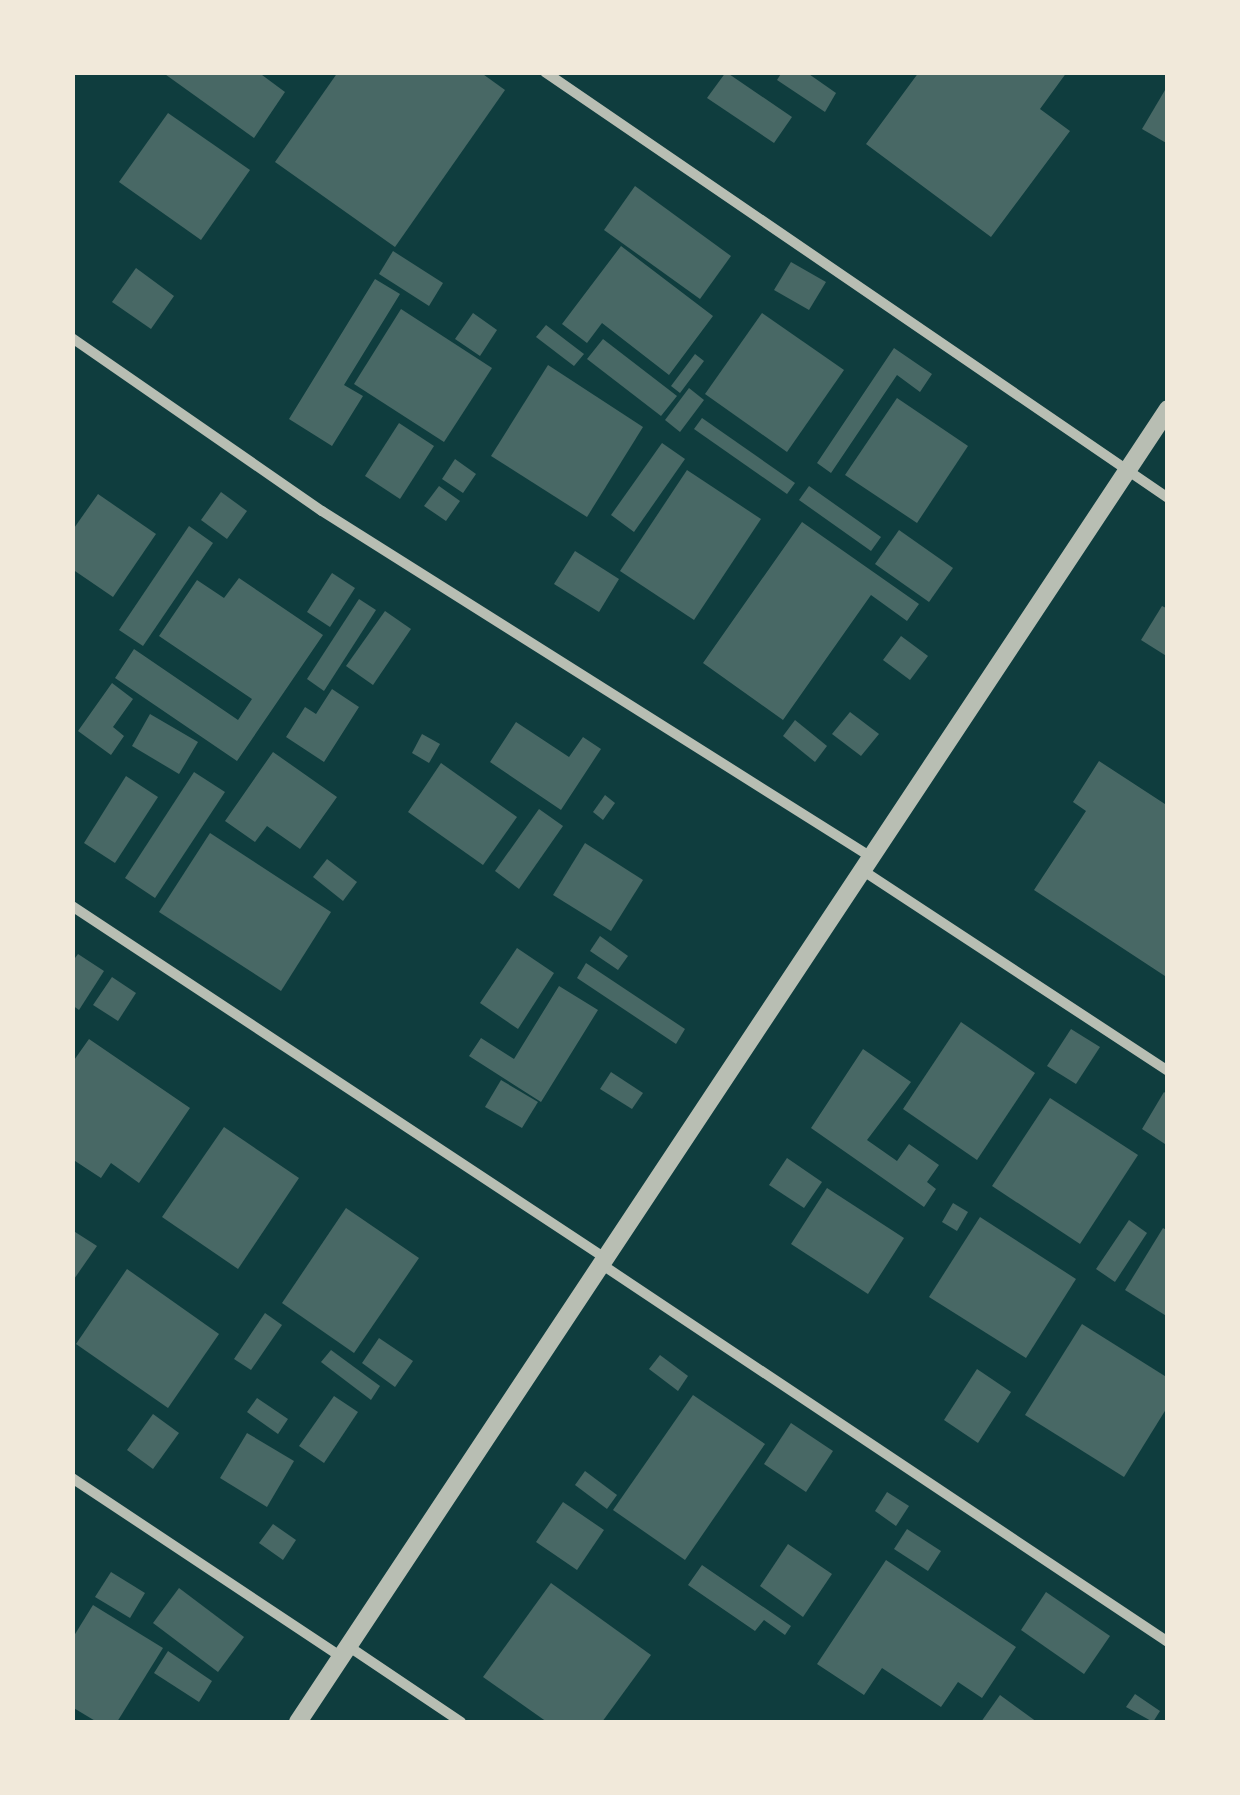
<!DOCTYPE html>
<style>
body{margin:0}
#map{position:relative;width:1240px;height:1795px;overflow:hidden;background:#0f3d3e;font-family:Figtree,sans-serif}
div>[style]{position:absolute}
.building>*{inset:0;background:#486865}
.minor>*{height:10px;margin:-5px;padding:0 5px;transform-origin:5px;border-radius:5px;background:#b8beb3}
.tertiary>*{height:18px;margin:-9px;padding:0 9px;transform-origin:9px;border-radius:9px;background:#b8beb3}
span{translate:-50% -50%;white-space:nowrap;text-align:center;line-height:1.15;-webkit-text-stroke:9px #f1e9da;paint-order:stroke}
.frame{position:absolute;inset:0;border:75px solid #f1e9da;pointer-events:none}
</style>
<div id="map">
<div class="building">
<div style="clip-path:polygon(162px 72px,258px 72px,285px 92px,254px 138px)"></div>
<div style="clip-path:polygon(338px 72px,480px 72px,505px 90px,395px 247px,275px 162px)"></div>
<div style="clip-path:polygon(726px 72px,792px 117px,774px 143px,707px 98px)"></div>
<div style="clip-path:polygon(782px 72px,806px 72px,836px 93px,825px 112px,777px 80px)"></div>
<div style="clip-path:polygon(919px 72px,1067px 72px,1040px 109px,1070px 131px,991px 237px,866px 144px)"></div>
<div style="clip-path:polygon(1168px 85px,1168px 144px,1142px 129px)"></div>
<div style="clip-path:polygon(168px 113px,250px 170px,201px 240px,119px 182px)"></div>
<div style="clip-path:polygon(635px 186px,731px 256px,700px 299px,604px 230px)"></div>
<div style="clip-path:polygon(621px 246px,713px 316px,669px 375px,602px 323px,587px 343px,562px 324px)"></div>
<div style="clip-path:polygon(393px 251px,443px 283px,429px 306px,379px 274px)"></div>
<div style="clip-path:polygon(791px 262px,826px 282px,809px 310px,774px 290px)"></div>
<div style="clip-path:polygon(136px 268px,174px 296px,151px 329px,112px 302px)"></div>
<div style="clip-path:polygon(375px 279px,400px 294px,344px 385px,363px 396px,332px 446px,289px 419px)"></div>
<div style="clip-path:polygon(401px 309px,492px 368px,444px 442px,354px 384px)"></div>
<div style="clip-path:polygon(473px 313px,497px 330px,480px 356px,455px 339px)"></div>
<div style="clip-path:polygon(762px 313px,844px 370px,787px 452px,705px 394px)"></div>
<div style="clip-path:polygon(546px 325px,584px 354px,574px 366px,536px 337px)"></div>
<div style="clip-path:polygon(603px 339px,677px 396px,661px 416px,587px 359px)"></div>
<div style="clip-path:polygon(894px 348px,932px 374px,920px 392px,897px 375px,831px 473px,817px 463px)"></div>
<div style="clip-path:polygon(695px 354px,704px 361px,680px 393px,671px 386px)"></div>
<div style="clip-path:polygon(548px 365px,643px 427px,587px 517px,491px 456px)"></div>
<div style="clip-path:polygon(689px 388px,704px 400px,680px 432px,665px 420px)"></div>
<div style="clip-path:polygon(897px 398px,968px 446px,917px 523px,845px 475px)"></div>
<div style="clip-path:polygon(702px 418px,795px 483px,787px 494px,694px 429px)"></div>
<div style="clip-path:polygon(399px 423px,434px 446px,400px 499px,365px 476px)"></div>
<div style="clip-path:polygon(662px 443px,685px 459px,634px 532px,611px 515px)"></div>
<div style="clip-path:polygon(455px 459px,476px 474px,463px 493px,442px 479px)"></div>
<div style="clip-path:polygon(687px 470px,761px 519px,694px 620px,620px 571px)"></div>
<div style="clip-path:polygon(439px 486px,460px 501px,446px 521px,424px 506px)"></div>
<div style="clip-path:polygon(809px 486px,881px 537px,871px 551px,799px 500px)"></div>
<div style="clip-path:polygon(221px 492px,247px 511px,227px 539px,201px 520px)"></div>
<div style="clip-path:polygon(98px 494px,156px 534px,113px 597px,72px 569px,72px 531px)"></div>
<div style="clip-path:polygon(802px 522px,919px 604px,907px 621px,871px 595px,783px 720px,703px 663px)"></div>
<div style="clip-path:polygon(189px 526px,213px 543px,143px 646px,119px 630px)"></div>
<div style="clip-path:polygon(899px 530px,953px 568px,929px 602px,875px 564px)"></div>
<div style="clip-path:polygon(575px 551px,619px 579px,599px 612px,554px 584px)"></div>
<div style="clip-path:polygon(332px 573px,355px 588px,330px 627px,307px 612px)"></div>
<div style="clip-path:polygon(239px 578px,323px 635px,237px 761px,115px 678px,134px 649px,238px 720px,252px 699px,159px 636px,197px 580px,224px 598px)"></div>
<div style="clip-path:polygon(359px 599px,376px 610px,324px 691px,307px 679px)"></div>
<div style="clip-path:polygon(1162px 606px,1168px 609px,1168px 657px,1141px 640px)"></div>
<div style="clip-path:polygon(385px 611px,411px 629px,373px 685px,346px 666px)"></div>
<div style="clip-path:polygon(901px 636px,928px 656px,910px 680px,883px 660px)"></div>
<div style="clip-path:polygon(112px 683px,133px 699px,113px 727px,124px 736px,111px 755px,78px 731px)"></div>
<div style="clip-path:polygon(332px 689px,359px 707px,324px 762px,286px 737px,305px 707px,316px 714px)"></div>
<div style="clip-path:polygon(850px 712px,879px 734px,861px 756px,832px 734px)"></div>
<div style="clip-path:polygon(150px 714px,198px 742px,179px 774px,132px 746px)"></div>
<div style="clip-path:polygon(795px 720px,827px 746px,815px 762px,783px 736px)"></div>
<div style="clip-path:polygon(516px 722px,569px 757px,583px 737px,601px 749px,561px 810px,490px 762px)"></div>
<div style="clip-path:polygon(422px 734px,440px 744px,429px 763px,412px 753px)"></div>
<div style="clip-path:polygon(273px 752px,337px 797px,300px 849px,267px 826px,255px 842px,225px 821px)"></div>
<div style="clip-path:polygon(1099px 761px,1168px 806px,1168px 978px,1034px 890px,1086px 811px,1073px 802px)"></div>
<div style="clip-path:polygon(441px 763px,517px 817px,483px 865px,408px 812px)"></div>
<div style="clip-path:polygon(194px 772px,225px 792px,155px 898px,125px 878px)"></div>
<div style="clip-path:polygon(126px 776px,158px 797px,115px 863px,84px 843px)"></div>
<div style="clip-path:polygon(605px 795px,615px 803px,603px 820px,593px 812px)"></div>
<div style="clip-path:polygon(539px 809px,563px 826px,519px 889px,495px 871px)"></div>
<div style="clip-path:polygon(210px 833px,331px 912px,281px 991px,159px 912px)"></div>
<div style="clip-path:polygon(585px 843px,643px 880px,611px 931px,553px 895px)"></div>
<div style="clip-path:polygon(327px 859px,357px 882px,343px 901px,313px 877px)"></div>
<div style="clip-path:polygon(600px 936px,628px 956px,618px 970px,590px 951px)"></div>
<div style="clip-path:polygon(517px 948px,554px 973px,518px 1029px,480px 1003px)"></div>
<div style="clip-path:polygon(78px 954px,104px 971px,79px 1010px,72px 1005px,72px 962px)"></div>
<div style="clip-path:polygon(586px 963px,685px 1029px,676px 1044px,577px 978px)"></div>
<div style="clip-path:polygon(112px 977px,136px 993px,118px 1021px,93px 1005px)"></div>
<div style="clip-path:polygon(559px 986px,598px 1010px,541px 1102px,469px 1056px,481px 1038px,514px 1059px)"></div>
<div style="clip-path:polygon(961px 1022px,1035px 1073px,977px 1160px,903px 1109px)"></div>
<div style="clip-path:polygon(1071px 1029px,1100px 1047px,1076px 1084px,1047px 1066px)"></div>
<div style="clip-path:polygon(89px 1039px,190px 1108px,139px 1183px,111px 1163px,101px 1178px,72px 1159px,72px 1063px)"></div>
<div style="clip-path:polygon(863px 1049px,911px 1082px,867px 1140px,897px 1161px,909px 1144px,939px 1165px,927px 1182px,936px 1189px,924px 1207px,811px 1128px)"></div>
<div style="clip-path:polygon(611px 1072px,643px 1093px,632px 1109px,600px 1089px)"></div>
<div style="clip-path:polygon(501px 1080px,538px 1102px,522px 1128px,485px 1107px)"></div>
<div style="clip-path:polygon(1164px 1092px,1168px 1095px,1168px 1146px,1142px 1129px)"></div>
<div style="clip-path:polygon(1050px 1098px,1138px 1155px,1080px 1244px,992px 1186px)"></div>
<div style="clip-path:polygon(224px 1127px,299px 1178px,238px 1269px,162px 1217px)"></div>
<div style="clip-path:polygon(787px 1158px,822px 1182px,804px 1208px,769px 1185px)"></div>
<div style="clip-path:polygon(827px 1188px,904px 1238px,868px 1294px,791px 1244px)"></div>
<div style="clip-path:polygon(953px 1203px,968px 1212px,957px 1231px,942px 1222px)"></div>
<div style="clip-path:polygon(346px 1208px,419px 1258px,354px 1353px,282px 1303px)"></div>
<div style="clip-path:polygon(980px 1217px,1076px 1279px,1026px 1358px,929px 1297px)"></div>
<div style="clip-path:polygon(1129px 1220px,1147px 1233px,1115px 1282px,1096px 1269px)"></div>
<div style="clip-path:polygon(1163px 1228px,1168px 1231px,1168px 1317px,1125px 1290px)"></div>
<div style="clip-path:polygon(72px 1230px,97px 1246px,72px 1282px)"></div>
<div style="clip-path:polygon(127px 1269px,219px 1334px,168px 1408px,76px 1344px)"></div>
<div style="clip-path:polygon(265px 1313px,282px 1325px,251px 1370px,234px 1359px)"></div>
<div style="clip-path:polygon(1082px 1324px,1168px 1378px,1168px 1406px,1124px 1477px,1025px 1415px)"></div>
<div style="clip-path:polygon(379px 1338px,413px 1361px,395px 1387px,362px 1363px)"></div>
<div style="clip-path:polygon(331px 1350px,380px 1386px,371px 1400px,321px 1362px)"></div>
<div style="clip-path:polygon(660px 1355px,688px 1376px,678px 1391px,649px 1369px)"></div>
<div style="clip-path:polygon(977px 1369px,1011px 1392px,978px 1443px,944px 1420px)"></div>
<div style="clip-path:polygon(693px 1395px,765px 1444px,685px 1560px,613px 1510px)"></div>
<div style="clip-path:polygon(334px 1396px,358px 1412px,324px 1463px,299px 1446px)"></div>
<div style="clip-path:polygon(257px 1398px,288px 1419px,278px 1434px,247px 1412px)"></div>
<div style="clip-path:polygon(153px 1414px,179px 1433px,153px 1469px,127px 1450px)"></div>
<div style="clip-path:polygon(791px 1423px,833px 1451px,806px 1492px,764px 1464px)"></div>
<div style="clip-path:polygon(247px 1433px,294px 1461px,267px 1507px,220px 1478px)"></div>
<div style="clip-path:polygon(585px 1471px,617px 1495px,607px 1509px,575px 1485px)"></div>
<div style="clip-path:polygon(887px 1492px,909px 1506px,896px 1526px,875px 1511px)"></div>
<div style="clip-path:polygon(563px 1502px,604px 1530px,577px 1570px,536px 1542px)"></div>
<div style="clip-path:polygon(273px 1524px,296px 1540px,283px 1560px,259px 1543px)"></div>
<div style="clip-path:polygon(907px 1529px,941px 1551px,928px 1571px,894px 1549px)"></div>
<div style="clip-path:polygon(788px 1544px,832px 1574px,803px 1617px,760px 1586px)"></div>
<div style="clip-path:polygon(886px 1560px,1016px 1647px,982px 1698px,958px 1682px,941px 1707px,882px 1668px,864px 1695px,817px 1664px)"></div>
<div style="clip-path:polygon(702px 1565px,791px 1626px,785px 1635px,764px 1620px,755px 1631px,688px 1585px)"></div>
<div style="clip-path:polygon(111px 1572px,145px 1593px,130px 1618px,95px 1597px)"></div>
<div style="clip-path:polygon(551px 1583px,651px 1655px,602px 1722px,547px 1722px,483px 1677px)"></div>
<div style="clip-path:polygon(179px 1588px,244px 1637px,218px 1672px,153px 1623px)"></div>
<div style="clip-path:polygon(1046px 1592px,1110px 1636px,1084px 1674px,1021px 1630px)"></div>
<div style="clip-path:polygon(93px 1605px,163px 1648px,117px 1722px,97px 1722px,72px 1707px,72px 1639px)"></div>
<div style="clip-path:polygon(168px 1651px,212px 1681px,199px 1702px,154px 1673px)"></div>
<div style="clip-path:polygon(1135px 1694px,1160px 1711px,1153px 1722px,1126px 1707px)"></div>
<div style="clip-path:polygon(1000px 1695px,1037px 1722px,981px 1722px)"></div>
</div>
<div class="minor">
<div style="left:545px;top:72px;width:755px;rotate:34.36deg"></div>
<div style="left:72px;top:338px;width:304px;rotate:34.7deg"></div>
<div style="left:322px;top:511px;width:649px;rotate:32.22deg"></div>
<div style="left:862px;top:870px;width:366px;rotate:33.3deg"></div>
<div style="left:72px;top:906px;width:639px;rotate:33.44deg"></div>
<div style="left:601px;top:1264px;width:681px;rotate:33.69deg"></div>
<div style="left:72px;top:1478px;width:323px;rotate:33.6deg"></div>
<div style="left:348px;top:1646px;width:136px;rotate:33.9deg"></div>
</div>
<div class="tertiary">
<div style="left:298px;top:1722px;width:1575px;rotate:-56.47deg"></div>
</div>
<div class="frame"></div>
</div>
